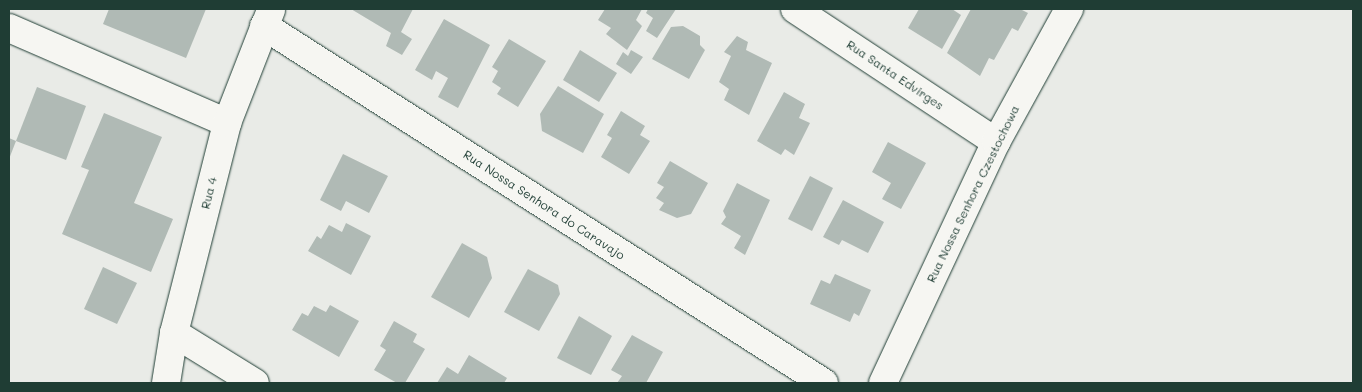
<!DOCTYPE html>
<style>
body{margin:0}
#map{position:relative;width:1362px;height:392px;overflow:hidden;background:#e9ebe7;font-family:Mali,sans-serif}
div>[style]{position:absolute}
.building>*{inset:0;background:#b0bab5}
.roads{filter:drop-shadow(0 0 1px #1f3d34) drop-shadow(0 0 1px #1f3d34)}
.street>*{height:28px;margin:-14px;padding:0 14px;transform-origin:14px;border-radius:14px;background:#f6f6f2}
span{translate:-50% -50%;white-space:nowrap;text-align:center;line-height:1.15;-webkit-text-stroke:4px #f6f6f2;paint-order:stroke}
.street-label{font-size:12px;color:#1f3d34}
.frame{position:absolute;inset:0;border:10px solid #1f3d34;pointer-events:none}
</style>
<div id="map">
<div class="building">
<div style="clip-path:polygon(109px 9px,206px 9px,186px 58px,103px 24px)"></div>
<div style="clip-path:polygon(351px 9px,413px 9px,401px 32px,412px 39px,402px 55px,386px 46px,391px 33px)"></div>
<div style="clip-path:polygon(605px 9px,642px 9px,636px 20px,642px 26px,627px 50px,606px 34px,611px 28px,598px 20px)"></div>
<div style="clip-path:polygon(648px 9px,676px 9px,657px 38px,646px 31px,653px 18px,646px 13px)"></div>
<div style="clip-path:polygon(919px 9px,952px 9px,961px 15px,942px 49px,908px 28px)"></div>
<div style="clip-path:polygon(971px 9px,1020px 9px,1028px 13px,1018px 31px,1012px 28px,994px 60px,989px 58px,980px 76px,947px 53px)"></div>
<div style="clip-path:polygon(444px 19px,490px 45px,458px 108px,438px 97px,448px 78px,436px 71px,432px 80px,415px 70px)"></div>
<div style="clip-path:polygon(683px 26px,700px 36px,700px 45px,705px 50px,689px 79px,652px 59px,671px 27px)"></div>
<div style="clip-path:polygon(737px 36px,748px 42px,746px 50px,772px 63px,749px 115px,724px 100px,729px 89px,719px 82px,731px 56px,724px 52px)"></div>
<div style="clip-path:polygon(509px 39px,546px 61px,518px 107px,497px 94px,501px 88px,492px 82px,498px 71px,492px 67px)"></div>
<div style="clip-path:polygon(580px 50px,617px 73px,599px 102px,563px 80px)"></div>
<div style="clip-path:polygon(631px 50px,643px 57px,631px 74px,616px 64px,623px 52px,628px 56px)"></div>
<div style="clip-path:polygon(558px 86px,604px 114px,583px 153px,542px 131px,540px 114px)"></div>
<div style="clip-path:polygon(37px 87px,86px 106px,66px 160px,16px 141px)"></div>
<div style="clip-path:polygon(784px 92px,805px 104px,799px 118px,810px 123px,794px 155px,785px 149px,781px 155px,757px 141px)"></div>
<div style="clip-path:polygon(621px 111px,645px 126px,640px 135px,650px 141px,629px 174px,601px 157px,612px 138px,607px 135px)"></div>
<div style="clip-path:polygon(104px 113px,162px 137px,134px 203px,173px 219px,151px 272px,62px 234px,89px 170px,81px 167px)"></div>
<div style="clip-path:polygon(9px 138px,16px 141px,9px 159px)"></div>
<div style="clip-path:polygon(888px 142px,926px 163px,901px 209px,882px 199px,891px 183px,872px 172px)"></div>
<div style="clip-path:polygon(343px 154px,388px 176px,369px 213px,346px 201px,341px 211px,320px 200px)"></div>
<div style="clip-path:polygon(670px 161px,708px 183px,691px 214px,677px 218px,659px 210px,664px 203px,656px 198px,664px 187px,657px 183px)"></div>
<div style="clip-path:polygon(810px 176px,833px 188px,812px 231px,788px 219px)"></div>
<div style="clip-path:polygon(737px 183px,770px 200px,745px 255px,734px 248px,741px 236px,721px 224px,726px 217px,723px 211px)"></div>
<div style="clip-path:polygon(843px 200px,884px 222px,868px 253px,842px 240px,839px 245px,823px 237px)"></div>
<div style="clip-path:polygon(346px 223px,371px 236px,351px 275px,308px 251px,317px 236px,321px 239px,329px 225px,342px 232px)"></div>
<div style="clip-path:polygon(462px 243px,487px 257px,492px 278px,469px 318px,431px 297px)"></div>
<div style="clip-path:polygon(103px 267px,137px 283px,117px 324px,84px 309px)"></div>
<div style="clip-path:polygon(528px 269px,558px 285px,560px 294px,539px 331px,504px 312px)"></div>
<div style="clip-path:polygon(835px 274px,871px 290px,859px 316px,854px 313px,850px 322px,810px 304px,821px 280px,830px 284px)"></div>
<div style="clip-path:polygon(330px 305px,359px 321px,339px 357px,292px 330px,302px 313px,308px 316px,314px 306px,326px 312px)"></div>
<div style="clip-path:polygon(579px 316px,612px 336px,591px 375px,557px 358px)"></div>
<div style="clip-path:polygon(394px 321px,417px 334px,413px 342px,425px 349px,405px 383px,397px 383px,374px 370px,386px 350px,380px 346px)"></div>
<div style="clip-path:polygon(632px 335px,663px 352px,646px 383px,617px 383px,622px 376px,611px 370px)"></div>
<div style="clip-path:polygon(469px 355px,507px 378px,504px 383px,437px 383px,447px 367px,458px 374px)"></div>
</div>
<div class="roads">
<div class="street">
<div style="left:795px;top:9px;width:241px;rotate:33.5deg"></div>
<div style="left:264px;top:26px;width:664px;rotate:32.52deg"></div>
<div style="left:9px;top:28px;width:238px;rotate:23.5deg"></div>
<div style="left:174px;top:333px;width:95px;rotate:31.7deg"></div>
<div style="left:166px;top:383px;width:51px;rotate:-80.9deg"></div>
<div style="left:174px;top:333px;width:217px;rotate:-75.8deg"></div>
<div style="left:227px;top:123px;width:121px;rotate:-68.7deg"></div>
<div style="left:883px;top:383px;width:266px;rotate:-64.9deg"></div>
<div style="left:996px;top:142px;width:152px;rotate:-61.2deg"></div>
</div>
</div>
<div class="street-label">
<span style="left:895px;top:75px;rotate:34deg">Rua Santa Edvirges</span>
<span style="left:209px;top:193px;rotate:-76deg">Rua 4</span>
<span style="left:973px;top:194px;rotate:-64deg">Rua Nossa Senhora Czestochowa</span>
<span style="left:544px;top:205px;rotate:33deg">Rua Nossa Senhora do Caravajo</span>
</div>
<div class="frame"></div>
</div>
